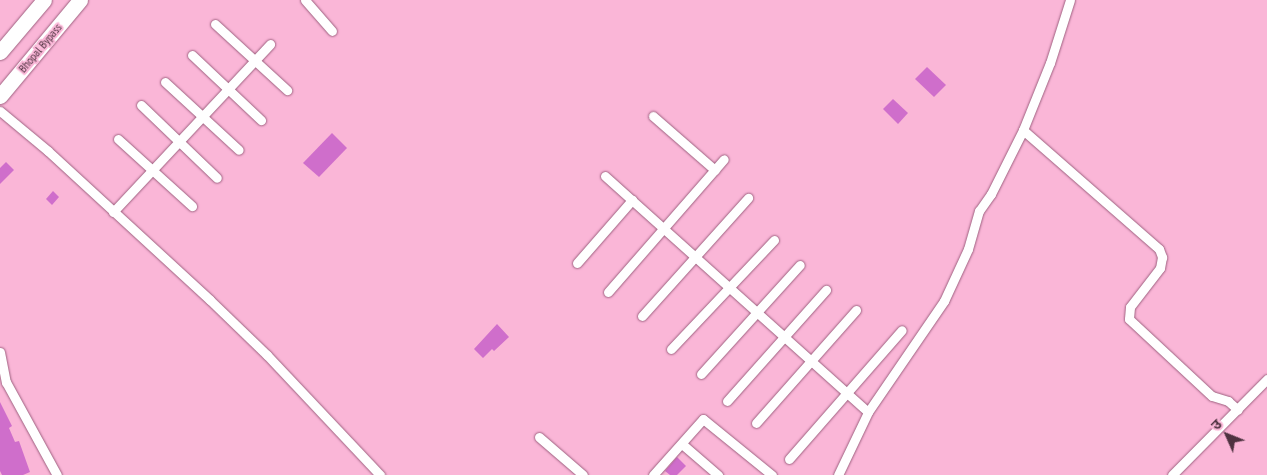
<!DOCTYPE html>
<meta charset="utf-8">
<style>
body{margin:0}
#map{position:relative;width:1267px;height:475px;overflow:hidden;background:#fab6d7;font-family:"PT Sans Narrow","Noto Sans Devanagari",sans-serif}
div>[style]{position:absolute}
.building>*{inset:0;background:#cf6ecb}
.roads{filter:drop-shadow(0 0 1px #9e6180) drop-shadow(0 0 1px #9e6180)}
.minor>*{height:9px;margin:-4.5px;padding:0 4.5px;transform-origin:4.5px;border-radius:4.5px;background:#fff}
.trunk>*{height:15px;margin:-7.5px;padding:0 7.5px;transform-origin:7.5px;border-radius:7.5px;background:#fff}
span{translate:-50% -50%;white-space:nowrap;text-align:center;line-height:1.15;-webkit-text-stroke:4px #fab6d7;paint-order:stroke}
.street-label{font-size:12px;color:#4e3240}
.north{position:absolute;left:1202px;top:410px;width:50px;height:50px;-webkit-text-stroke:4px #fab6d7;paint-order:stroke;rotate:314deg;font-size:14px;font-weight:700;line-height:20px;text-align:center;color:#4e3240}
.north::after{content:'';display:block;margin:auto;width:18px;height:22px;background:#4e3240;clip-path:polygon(50% 0,100% 100%,50% 72%,0 100%)}
</style>
<div id="map">
<div class="building">
<div style="clip-path:polygon(927px 67px,946px 85px,934px 97px,915px 79px)"></div>
<div style="clip-path:polygon(893px 99px,908px 113px,898px 124px,883px 109px)"></div>
<div style="clip-path:polygon(332px 133px,347px 148px,319px 177px,303px 163px)"></div>
<div style="clip-path:polygon(6px 162px,14px 170px,0 184px,0 168px)"></div>
<div style="clip-path:polygon(53px 191px,59px 197px,52px 205px,46px 199px)"></div>
<div style="clip-path:polygon(497px 324px,509px 337px,494px 351px,492px 349px,483px 358px,474px 349px)"></div>
<div style="clip-path:polygon(0 402px,12px 426px,9px 428px,15px 442px,19px 441px,30px 472px,23px 475px,2px 475px,0 471px)"></div>
<div style="clip-path:polygon(677px 457px,686px 466px,677px 475px,670px 475px,665px 471px)"></div>
</div>
<div class="roads">
<div class="minor">
<div style="left:305px;top:0;width:41px;rotate:48.9deg"></div>
<div style="left:215px;top:24px;width:98px;rotate:42.5deg"></div>
<div style="left:192px;top:55px;width:95px;rotate:43.3deg"></div>
<div style="left:165px;top:82px;width:100px;rotate:42.6deg"></div>
<div style="left:141px;top:105px;width:105px;rotate:43.8deg"></div>
<div style="left:0;top:111px;width:62px;rotate:39.8deg"></div>
<div style="left:48px;top:151px;width:220px;rotate:42.6deg"></div>
<div style="left:210px;top:300px;width:79px;rotate:44deg"></div>
<div style="left:267px;top:355px;width:165px;rotate:46.7deg"></div>
<div style="left:653px;top:116px;width:82px;rotate:41.1deg"></div>
<div style="left:1023px;top:130px;width:181px;rotate:41.2deg"></div>
<div style="left:1159px;top:249px;width:9px;rotate:69deg"></div>
<div style="left:1162px;top:257px;width:11px;rotate:100deg"></div>
<div style="left:1160px;top:268px;width:49px;rotate:127.6deg"></div>
<div style="left:1130px;top:307px;width:12px;rotate:95deg"></div>
<div style="left:1129px;top:319px;width:113px;rotate:42.9deg"></div>
<div style="left:1212px;top:396px;width:17px;rotate:17deg"></div>
<div style="left:1228px;top:401px;width:13px;rotate:42deg"></div>
<div style="left:118px;top:139px;width:100px;rotate:42.2deg"></div>
<div style="left:605px;top:176px;width:353px;rotate:41.9deg"></div>
<div style="left:113px;top:212px;width:230px;rotate:-46.9deg"></div>
<div style="left:577px;top:263px;width:84px;rotate:-48.9deg"></div>
<div style="left:608px;top:292px;width:176px;rotate:-48.9deg"></div>
<div style="left:642px;top:316px;width:159px;rotate:-48.1deg"></div>
<div style="left:671px;top:349px;width:150px;rotate:-46.6deg"></div>
<div style="left:0;top:352px;width:31px;rotate:79deg"></div>
<div style="left:6px;top:382px;width:106px;rotate:61.3deg"></div>
<div style="left:701px;top:374px;width:147px;rotate:-47.8deg"></div>
<div style="left:727px;top:401px;width:149px;rotate:-48.3deg"></div>
<div style="left:756px;top:423px;width:151px;rotate:-48.5deg"></div>
<div style="left:539px;top:437px;width:58px;rotate:40.8deg"></div>
<div style="left:682px;top:444px;width:48px;rotate:40.7deg"></div>
<div style="left:789px;top:459px;width:171px;rotate:-48.8deg"></div>
<div style="left:653px;top:475px;width:75px;rotate:-48.2deg"></div>
<div style="left:703px;top:419px;width:89px;rotate:39.1deg"></div>
<div style="left:838px;top:475px;width:70px;rotate:-64.5deg"></div>
<div style="left:868px;top:412px;width:135px;rotate:-55.6deg"></div>
<div style="left:944px;top:301px;width:57px;rotate:-65.2deg"></div>
<div style="left:968px;top:249px;width:40px;rotate:-74deg"></div>
<div style="left:979px;top:211px;width:21px;rotate:-55deg"></div>
<div style="left:991px;top:194px;width:72px;rotate:-63.4deg"></div>
<div style="left:1023px;top:130px;width:72px;rotate:-68.1deg"></div>
<div style="left:1050px;top:63px;width:66px;rotate:-72.4deg"></div>
<div style="left:1172px;top:475px;width:135px;rotate:-45.3deg"></div>
</div>
<div class="trunk">
<div style="left:0;top:52px;width:68px;rotate:-49.8deg"></div>
<div style="left:0;top:96px;width:125px;rotate:-50.2deg"></div>
</div>
</div>
<div class="street-label">
<span style="left:40px;top:48px;rotate:-50deg">Bhopal Bypass</span>
</div>
<div class="north">उ</div>
</div>
